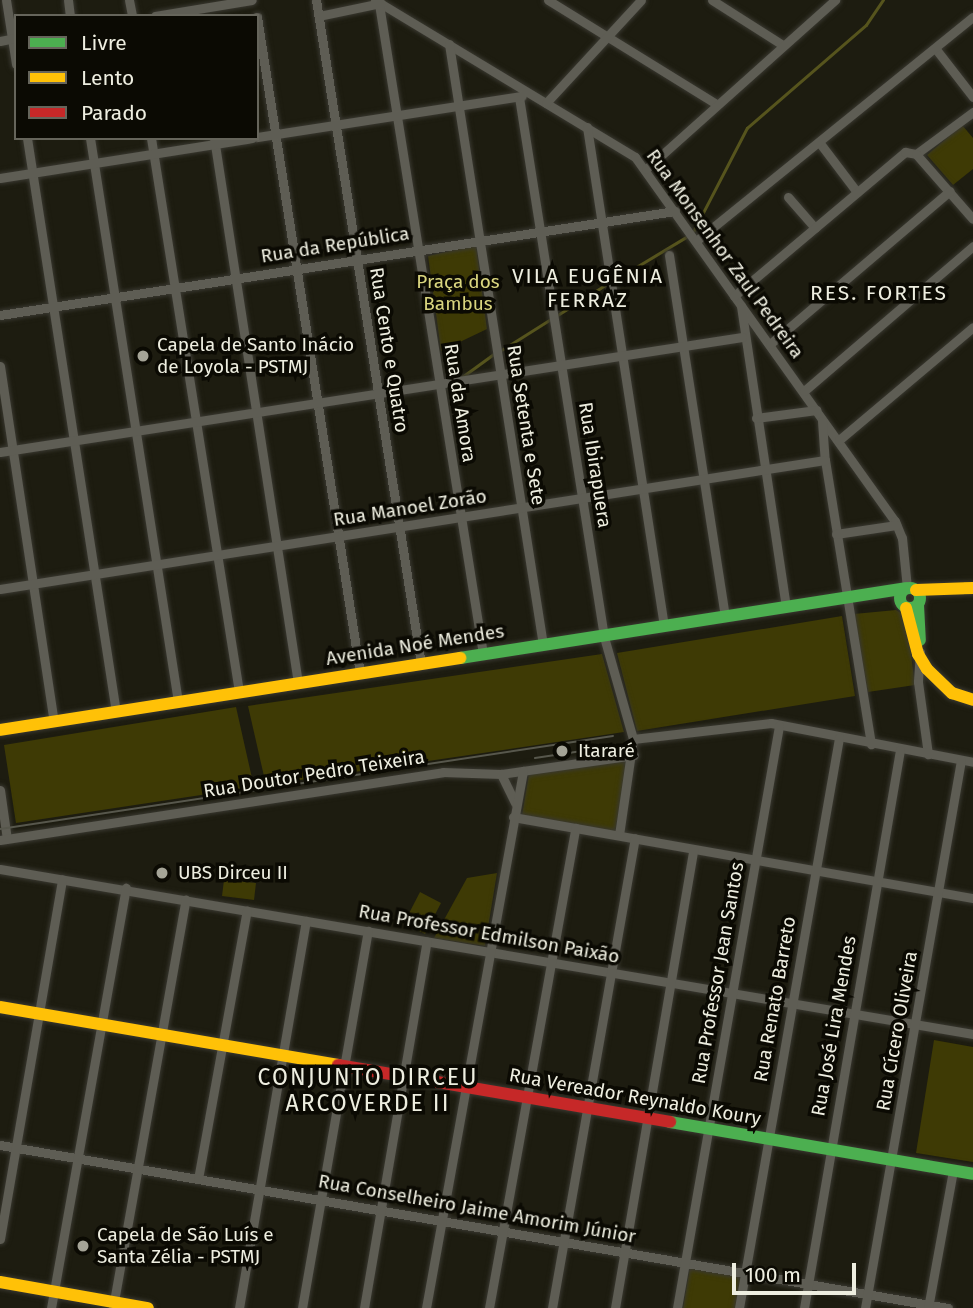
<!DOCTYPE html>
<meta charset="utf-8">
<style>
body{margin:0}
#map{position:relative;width:973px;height:1308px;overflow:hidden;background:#1d1c10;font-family:"Fira Sans",sans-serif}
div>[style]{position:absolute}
.green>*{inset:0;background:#3e3a05}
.stream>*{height:2.5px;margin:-1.25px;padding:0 1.25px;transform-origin:1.25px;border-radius:1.25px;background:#56541d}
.roads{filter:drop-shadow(0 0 2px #393830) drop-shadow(0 0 2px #393830)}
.street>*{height:9px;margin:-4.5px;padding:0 4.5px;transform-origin:4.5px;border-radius:4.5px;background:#5e5d54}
.fast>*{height:12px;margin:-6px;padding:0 6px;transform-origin:6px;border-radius:6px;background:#4caf50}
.fast>.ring{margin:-6px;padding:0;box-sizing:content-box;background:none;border:12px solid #4caf50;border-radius:50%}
.slow>*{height:12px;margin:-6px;padding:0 6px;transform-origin:6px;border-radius:6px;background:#ffc107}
.jam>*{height:12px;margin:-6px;padding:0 6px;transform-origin:6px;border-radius:6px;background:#c62828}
.tram>*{height:2px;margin:-1px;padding:0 1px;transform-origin:1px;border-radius:1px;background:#57574c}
.dots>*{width:19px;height:19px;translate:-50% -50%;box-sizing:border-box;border:4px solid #0b0a03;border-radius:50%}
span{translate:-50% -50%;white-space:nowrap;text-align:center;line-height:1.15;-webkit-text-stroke:7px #0b0a03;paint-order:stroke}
.street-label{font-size:19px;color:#eeeee0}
.park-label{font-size:19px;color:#dad67f}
.poi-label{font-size:19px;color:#eeeee0}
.left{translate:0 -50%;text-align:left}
.neighbourhood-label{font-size:21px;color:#eeeee0;letter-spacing:2px}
.quarter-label{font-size:23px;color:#eeeee0;letter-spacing:2px}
.legend{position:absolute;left:14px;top:14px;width:245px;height:126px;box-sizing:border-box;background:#0b0a03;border:2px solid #66655b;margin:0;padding:9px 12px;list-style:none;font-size:21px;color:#eeeee0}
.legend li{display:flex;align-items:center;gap:14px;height:35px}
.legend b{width:35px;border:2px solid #66655b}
.scale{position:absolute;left:732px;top:1263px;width:124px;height:32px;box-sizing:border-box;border:4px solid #eeeee0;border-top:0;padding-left:9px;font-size:21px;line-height:24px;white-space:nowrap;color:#eeeee0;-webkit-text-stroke:5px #0b0a03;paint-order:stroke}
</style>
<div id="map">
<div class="green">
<div style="clip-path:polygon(962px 125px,973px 138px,973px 169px,953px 185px,927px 155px)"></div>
<div style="clip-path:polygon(476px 245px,487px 329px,441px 351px,428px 256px)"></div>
<div style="clip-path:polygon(896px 610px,906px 616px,915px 685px,868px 692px,854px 614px)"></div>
<div style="clip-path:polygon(842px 616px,855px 696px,637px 731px,617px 653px)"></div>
<div style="clip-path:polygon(602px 654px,624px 732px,266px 785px,248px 706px)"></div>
<div style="clip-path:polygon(236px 707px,254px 787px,16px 823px,4px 745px)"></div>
<div style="clip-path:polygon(628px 759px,615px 832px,522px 815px,529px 774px)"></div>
<div style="clip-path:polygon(497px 873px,485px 946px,434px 938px,467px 878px)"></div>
<div style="clip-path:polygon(224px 880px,256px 883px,254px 900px,222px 896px)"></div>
<div style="clip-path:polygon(420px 892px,441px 903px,425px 934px,404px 923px)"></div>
<div style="clip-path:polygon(934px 1040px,973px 1047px,973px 1162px,916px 1153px)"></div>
<div style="clip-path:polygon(690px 1267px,743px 1277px,738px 1308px,683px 1308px)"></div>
</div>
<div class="stream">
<div style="left:693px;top:232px;width:117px;rotate:-62.6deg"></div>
<div style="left:747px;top:128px;width:157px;rotate:-40.9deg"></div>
<div style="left:866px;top:25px;width:30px;rotate:-56deg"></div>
<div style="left:613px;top:281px;width:87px;rotate:-31deg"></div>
<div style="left:556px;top:316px;width:60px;rotate:-32.1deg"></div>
<div style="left:500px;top:351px;width:60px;rotate:-32.1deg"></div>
<div style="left:462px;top:377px;width:39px;rotate:-36deg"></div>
</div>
<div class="roads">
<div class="street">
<div style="left:6px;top:0;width:65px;rotate:81.1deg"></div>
<div style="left:68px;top:0;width:16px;rotate:83deg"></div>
<div style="left:129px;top:0;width:16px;rotate:79deg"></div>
<div style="left:316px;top:0;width:672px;rotate:81.01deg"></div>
<div style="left:375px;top:0;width:304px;rotate:31.1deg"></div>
<div style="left:635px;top:157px;width:447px;rotate:54.5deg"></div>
<div style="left:895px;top:521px;width:18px;rotate:68deg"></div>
<div style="left:902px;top:538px;width:50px;rotate:84.3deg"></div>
<div style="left:548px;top:0;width:196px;rotate:31.7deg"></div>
<div style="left:712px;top:0;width:82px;rotate:32.5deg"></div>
<div style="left:379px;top:4px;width:658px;rotate:80.91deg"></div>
<div style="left:155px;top:16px;width:98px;rotate:-9.4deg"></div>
<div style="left:319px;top:16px;width:63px;rotate:-11.8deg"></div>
<div style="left:257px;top:17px;width:664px;rotate:81.08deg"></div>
<div style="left:0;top:41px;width:16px;rotate:-11deg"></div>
<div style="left:449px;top:44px;width:608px;rotate:81.11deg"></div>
<div style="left:935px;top:48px;width:62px;rotate:52.2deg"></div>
<div style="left:519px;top:97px;width:547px;rotate:81.05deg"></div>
<div style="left:604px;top:637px;width:106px;rotate:74.1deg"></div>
<div style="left:633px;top:739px;width:97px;rotate:98.3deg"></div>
<div style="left:546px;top:103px;width:140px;rotate:-47.3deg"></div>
<div style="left:587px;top:127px;width:505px;rotate:81.23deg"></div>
<div style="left:257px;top:137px;width:268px;rotate:-8.8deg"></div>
<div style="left:27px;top:138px;width:581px;rotate:81.19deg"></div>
<div style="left:90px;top:138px;width:571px;rotate:81.13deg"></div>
<div style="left:151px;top:138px;width:561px;rotate:80.97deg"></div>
<div style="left:214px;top:138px;width:551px;rotate:81.24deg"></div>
<div style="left:819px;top:142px;width:63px;rotate:52.8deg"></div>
<div style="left:916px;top:154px;width:71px;rotate:-36.4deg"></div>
<div style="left:646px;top:169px;width:254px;rotate:-41.8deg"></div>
<div style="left:0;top:178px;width:255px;rotate:-9deg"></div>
<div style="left:788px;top:197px;width:41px;rotate:48.9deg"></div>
<div style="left:696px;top:241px;width:356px;rotate:-39deg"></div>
<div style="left:669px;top:255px;width:364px;rotate:81.2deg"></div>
<div style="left:734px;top:296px;width:224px;rotate:-40.1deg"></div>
<div style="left:905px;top:152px;width:11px;rotate:10deg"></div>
<div style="left:916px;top:154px;width:86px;rotate:48.8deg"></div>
<div style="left:741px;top:306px;width:303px;rotate:81.5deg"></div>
<div style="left:0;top:315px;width:683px;rotate:-8.76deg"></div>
<div style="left:770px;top:344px;width:236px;rotate:-40.4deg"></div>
<div style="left:0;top:366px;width:360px;rotate:81.4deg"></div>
<div style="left:804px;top:391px;width:223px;rotate:-40.6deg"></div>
<div style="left:756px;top:418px;width:61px;rotate:-7.6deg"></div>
<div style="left:822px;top:421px;width:39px;rotate:86deg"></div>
<div style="left:825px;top:460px;width:288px;rotate:80.8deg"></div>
<div style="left:839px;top:440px;width:175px;rotate:-40.1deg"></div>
<div style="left:0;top:452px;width:751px;rotate:-8.81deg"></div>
<div style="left:836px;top:534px;width:61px;rotate:-8.5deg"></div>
<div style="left:0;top:589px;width:835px;rotate:-8.89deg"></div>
<div style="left:920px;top:652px;width:30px;rotate:94deg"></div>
<div style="left:918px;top:682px;width:73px;rotate:82.1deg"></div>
<div style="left:633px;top:739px;width:139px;rotate:-6.6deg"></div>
<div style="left:771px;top:723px;width:206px;rotate:10.9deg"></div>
<div style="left:501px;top:774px;width:32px;rotate:64deg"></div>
<div style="left:0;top:790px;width:49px;rotate:81.9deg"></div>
<div style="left:513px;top:817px;width:467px;rotate:10deg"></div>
<div style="left:0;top:840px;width:448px;rotate:-8.7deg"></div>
<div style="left:443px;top:772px;width:58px;rotate:2deg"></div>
<div style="left:501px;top:774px;width:134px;rotate:-8.1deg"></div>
<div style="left:0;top:869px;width:987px;rotate:9.62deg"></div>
<div style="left:0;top:1145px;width:962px;rotate:9.76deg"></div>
<div style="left:198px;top:1179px;width:273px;rotate:-79.7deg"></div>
<div style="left:0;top:1239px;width:365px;rotate:-80.2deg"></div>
<div style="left:113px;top:1307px;width:414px;rotate:-79.9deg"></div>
<div style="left:51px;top:1308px;width:427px;rotate:-79.9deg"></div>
<div style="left:239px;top:1308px;width:393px;rotate:-80.2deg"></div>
<div style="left:302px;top:1308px;width:383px;rotate:-80.1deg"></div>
<div style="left:364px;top:1308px;width:372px;rotate:-80.3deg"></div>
<div style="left:426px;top:1308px;width:546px;rotate:-79.76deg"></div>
<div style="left:489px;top:1308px;width:488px;rotate:-79.8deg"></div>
<div style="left:552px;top:1308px;width:477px;rotate:-80deg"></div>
<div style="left:615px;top:1308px;width:465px;rotate:-80.3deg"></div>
<div style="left:677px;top:1308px;width:591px;rotate:-80.06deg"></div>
<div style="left:739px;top:1308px;width:579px;rotate:-80.05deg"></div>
<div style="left:804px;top:1308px;width:566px;rotate:-80.24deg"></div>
<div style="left:865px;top:1308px;width:556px;rotate:-80.06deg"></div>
<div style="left:928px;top:1308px;width:139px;rotate:-79.7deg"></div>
</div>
<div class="fast">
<div class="ring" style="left:900px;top:588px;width:8px;height:8px"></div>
<div style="left:918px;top:605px;width:35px;rotate:87deg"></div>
<div style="left:460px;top:658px;width:451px;rotate:-8.9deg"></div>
<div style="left:670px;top:1122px;width:307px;rotate:9.7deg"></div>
</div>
<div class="slow">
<div style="left:916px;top:590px;width:57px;rotate:-2deg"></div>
<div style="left:906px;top:608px;width:48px;rotate:75.4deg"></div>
<div style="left:918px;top:654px;width:17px;rotate:59deg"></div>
<div style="left:927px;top:669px;width:35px;rotate:44deg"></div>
<div style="left:952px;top:693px;width:22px;rotate:18deg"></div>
<div style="left:0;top:730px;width:466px;rotate:-8.9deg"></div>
<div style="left:0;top:1007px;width:343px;rotate:9.7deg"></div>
<div style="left:0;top:1282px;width:150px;rotate:10deg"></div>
</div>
<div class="jam">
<div style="left:338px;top:1065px;width:337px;rotate:9.7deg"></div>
</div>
</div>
<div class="tram">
<div style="left:535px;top:758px;width:81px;rotate:-8.5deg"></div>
<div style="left:0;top:829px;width:620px;rotate:-8.63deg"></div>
</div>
<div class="dots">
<div style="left:143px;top:356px;background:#a5a497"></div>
<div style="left:562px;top:751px;background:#a5a497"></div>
<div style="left:162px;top:873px;background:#a5a497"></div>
<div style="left:83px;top:1246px;background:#a5a497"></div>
</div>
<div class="street-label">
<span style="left:335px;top:245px;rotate:-9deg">Rua da República</span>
<span style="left:725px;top:254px;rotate:54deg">Rua Monsenhor Zaul Pedreira</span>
<span style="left:389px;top:350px;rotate:81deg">Rua Cento e Quatro</span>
<span style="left:460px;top:403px;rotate:81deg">Rua da Amora</span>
<span style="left:526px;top:425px;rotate:81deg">Rua Setenta e Sete</span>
<span style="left:595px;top:465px;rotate:81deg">Rua Ibirapuera</span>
<span style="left:410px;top:508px;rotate:-9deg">Rua Manoel Zorão</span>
<span style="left:415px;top:645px;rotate:-9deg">Avenida Noé Mendes</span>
<span style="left:314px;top:774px;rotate:-9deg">Rua Doutor Pedro Teixeira</span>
<span style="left:489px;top:934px;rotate:10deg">Rua Professor Edmilson Paixão</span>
<span style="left:718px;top:973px;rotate:-80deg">Rua Professor Jean Santos</span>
<span style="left:775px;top:999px;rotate:-80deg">Rua Renato Barreto</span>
<span style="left:834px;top:1026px;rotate:-80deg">Rua José Lira Mendes</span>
<span style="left:897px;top:1031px;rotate:-80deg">Rua Cícero Oliveira</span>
<span style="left:635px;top:1097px;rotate:10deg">Rua Vereador Reynaldo Koury</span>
<span style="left:477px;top:1209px;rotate:10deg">Rua Conselheiro Jaime Amorim Júnior</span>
</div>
<div class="park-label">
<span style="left:458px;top:293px">Praça dos<br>Bambus</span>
</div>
<div class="poi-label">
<span class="left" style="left:157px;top:356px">Capela de Santo Inácio<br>de Loyola - PSTMJ</span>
<span class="left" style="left:578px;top:751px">Itararé</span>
<span class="left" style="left:178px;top:873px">UBS Dirceu II</span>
<span class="left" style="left:97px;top:1246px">Capela de São Luís e<br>Santa Zélia - PSTMJ</span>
</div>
<div class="neighbourhood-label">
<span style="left:588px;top:288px">VILA EUGÊNIA<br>FERRAZ</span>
<span style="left:879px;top:293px">RES. FORTES</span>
</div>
<div class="quarter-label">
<span style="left:368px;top:1090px">CONJUNTO DIRCEU<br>ARCOVERDE II</span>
</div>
<ul class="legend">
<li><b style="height:9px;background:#4caf50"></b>Livre</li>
<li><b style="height:9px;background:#ffc107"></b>Lento</li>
<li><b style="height:9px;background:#c62828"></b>Parado</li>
</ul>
<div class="scale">100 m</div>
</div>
